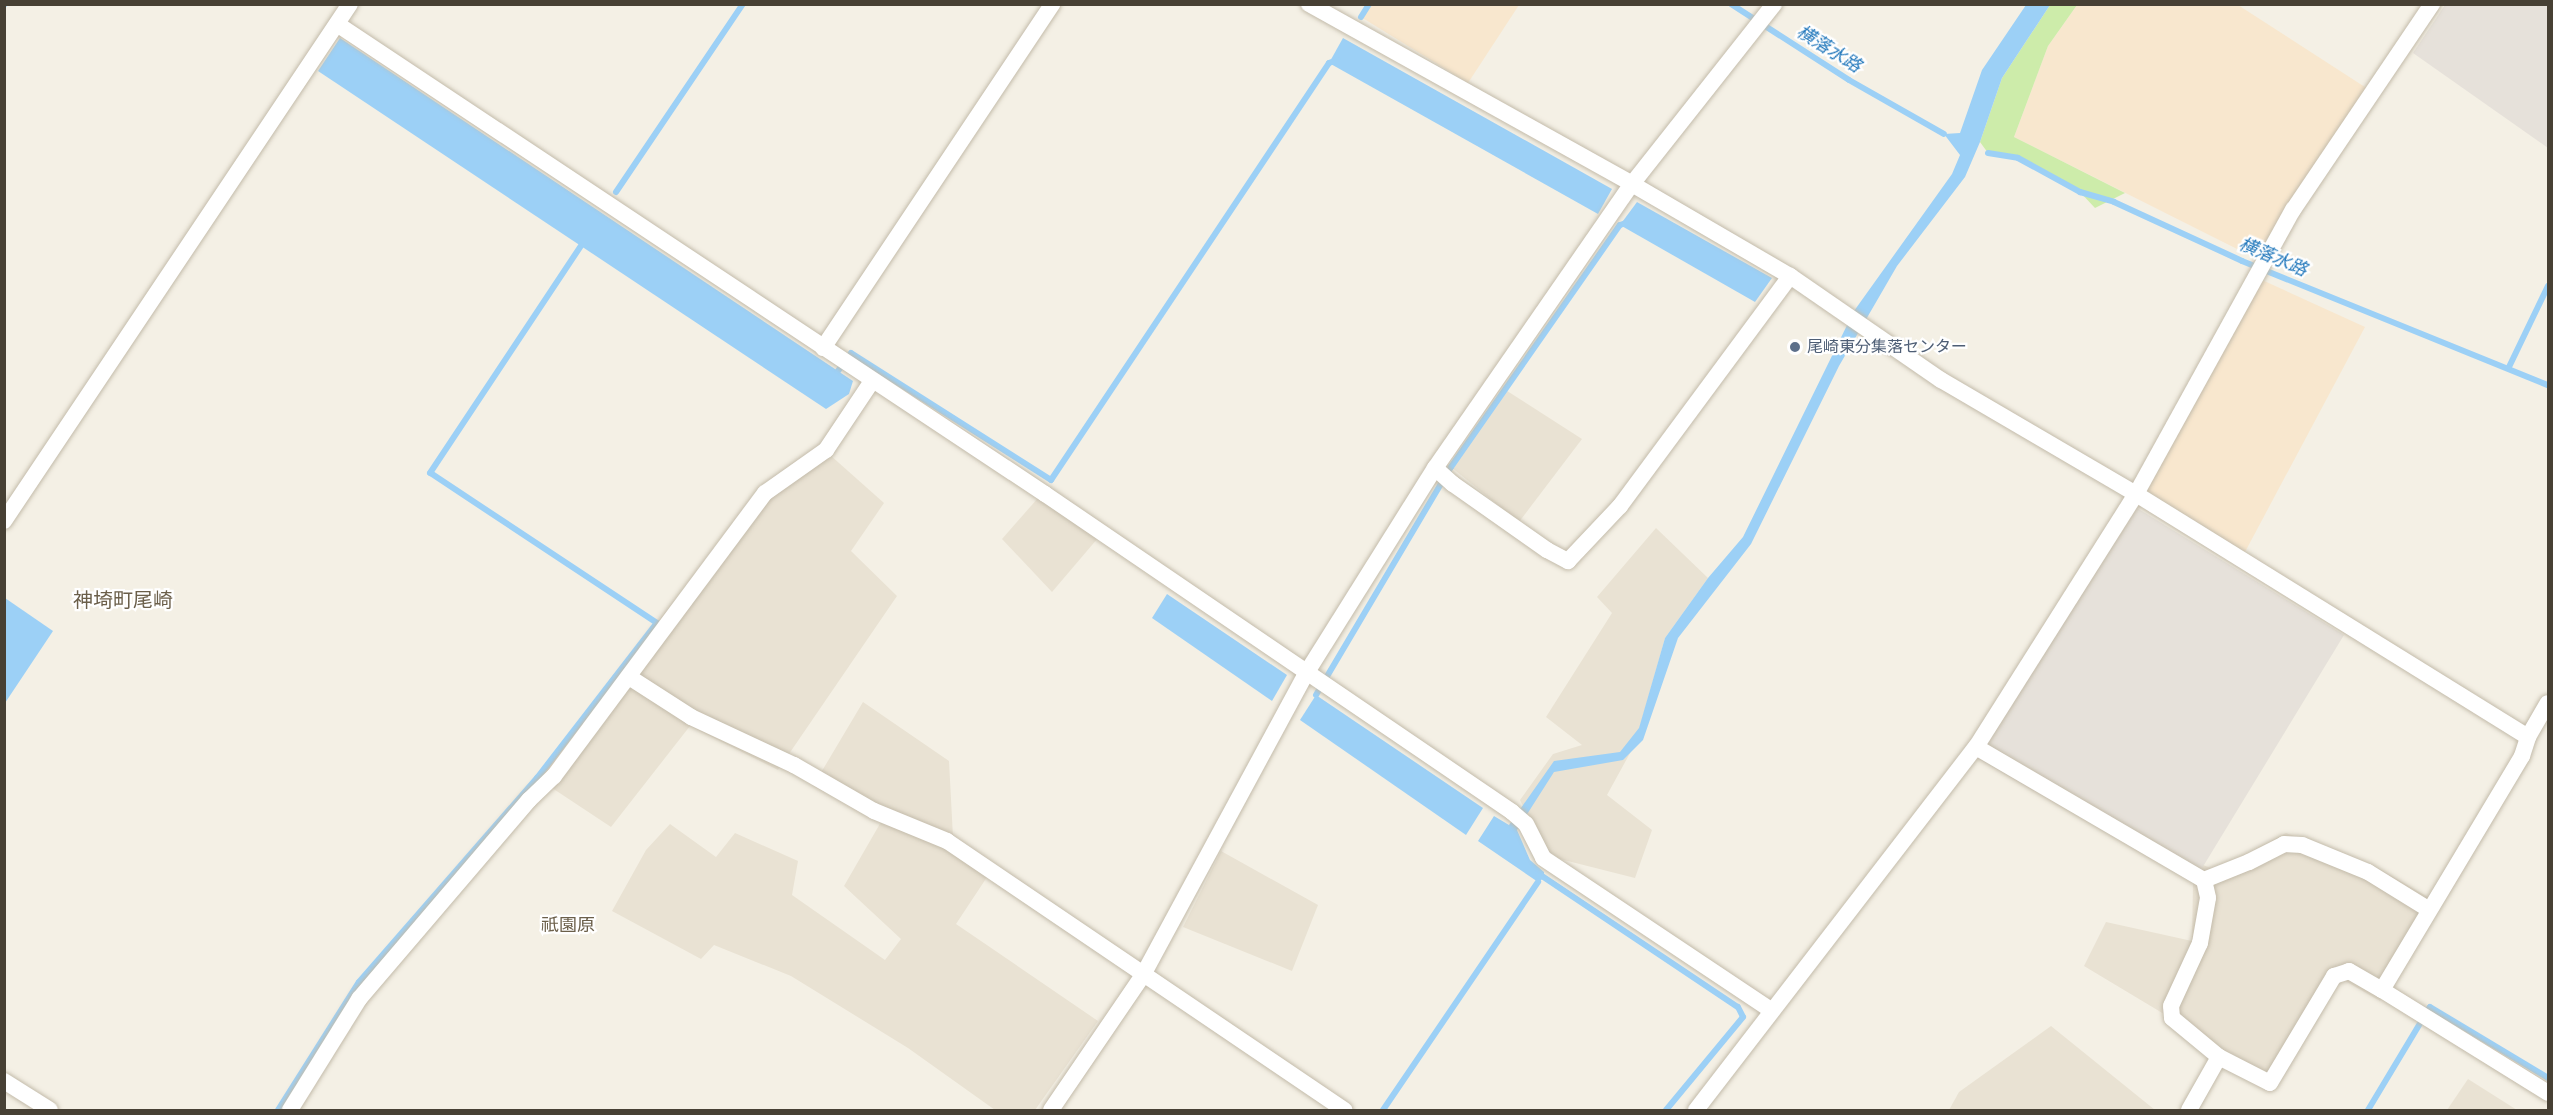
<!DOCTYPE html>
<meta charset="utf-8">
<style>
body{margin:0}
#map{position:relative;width:2553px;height:1115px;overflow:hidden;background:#f4f0e5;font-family:Poppins,"Noto Sans JP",sans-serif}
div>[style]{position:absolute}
.residential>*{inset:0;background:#e9e2d3}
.commercial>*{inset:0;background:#f8e7ce}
.industrial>*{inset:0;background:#e6e1da}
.green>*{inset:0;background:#cdecaa}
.water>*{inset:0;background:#9cd0f6}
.stream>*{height:6px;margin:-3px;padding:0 3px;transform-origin:3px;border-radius:3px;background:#9cd0f6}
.roads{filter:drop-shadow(0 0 2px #c3bbaa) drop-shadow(0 0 2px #c3bbaa)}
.street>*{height:16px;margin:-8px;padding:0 8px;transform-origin:8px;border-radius:8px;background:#fff}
.dots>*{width:16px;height:16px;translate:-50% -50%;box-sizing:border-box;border:3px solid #fff;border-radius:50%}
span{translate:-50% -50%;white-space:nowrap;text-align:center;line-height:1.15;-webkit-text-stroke:4.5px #fff;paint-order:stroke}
.service-label{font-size:16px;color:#4e5e75}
.left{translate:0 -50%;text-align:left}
.water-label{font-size:18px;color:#2479bc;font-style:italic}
.neighbourhood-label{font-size:18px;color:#6b5f4a}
.quarter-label{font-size:20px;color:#6b5f4a}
.frame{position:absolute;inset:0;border:6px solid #474034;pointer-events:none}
</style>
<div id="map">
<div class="residential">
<div style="clip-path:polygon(1504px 389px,1582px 439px,1519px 522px,1451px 467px)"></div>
<div style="clip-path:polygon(821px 447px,884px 503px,851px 551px,897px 596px,778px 770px,690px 726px,611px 827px,537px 778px,760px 490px)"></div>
<div style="clip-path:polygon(1038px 498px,1098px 538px,1052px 592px,1002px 539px)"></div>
<div style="clip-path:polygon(1656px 528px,1708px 578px,1665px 638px,1635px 744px,1607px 795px,1652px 830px,1635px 878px,1548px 856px,1520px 800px,1553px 754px,1582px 745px,1546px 717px,1612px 613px,1597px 597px)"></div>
<div style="clip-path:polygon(863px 702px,949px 761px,953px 837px,995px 865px,956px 924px,1098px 1021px,1035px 1110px,995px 1110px,908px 1048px,791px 976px,714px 945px,701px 959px,612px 911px,646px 850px,670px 824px,716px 857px,735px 833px,798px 861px,792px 895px,885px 960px,901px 939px,844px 886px,881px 822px,813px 786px)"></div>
<div style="clip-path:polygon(2286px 833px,2374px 866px,2442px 905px,2380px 1001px,2340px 978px,2279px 1083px,2084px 966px,2106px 922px,2192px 941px,2193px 883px,2203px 865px,2216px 870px)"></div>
<div style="clip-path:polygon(1221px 851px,1318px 905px,1292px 971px,1183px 927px)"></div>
<div style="clip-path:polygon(2051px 1026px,2155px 1110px,1949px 1110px,1959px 1092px)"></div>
<div style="clip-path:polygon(2468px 1079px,2517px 1110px,2447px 1110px)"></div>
</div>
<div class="commercial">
<div style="clip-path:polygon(1369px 5px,1369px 4px,1519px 5px,1468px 83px,1361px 17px)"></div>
<div style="clip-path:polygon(2077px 5px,2238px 5px,2368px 89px,2255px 258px,2014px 137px,2048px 46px)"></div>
<div style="clip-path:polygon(2262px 280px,2365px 327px,2245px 552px,2147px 491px)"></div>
</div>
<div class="industrial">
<div style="clip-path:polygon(2445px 5px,2548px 5px,2548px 148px,2413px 53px)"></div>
<div style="clip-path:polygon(2137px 508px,2344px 635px,2193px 883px,1977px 758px)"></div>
</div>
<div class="green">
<div style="clip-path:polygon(2050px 5px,2077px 5px,2048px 46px,2014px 137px,2125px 193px,2095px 208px,2080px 192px,2018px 158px,1988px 153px,1980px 142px,2002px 78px)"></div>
</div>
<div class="water">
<div style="clip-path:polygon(2026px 5px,2050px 5px,2002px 78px,1980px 142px,1965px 177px,1897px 266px,1839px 366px,1751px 544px,1678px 638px,1643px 740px,1623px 760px,1554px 772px,1517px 830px,1530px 860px,1544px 872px,1544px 878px,1538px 882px,1478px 841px,1494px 816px,1509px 825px,1554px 761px,1620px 752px,1639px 728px,1665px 638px,1708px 578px,1743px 537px,1854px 311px,1952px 174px,1960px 155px,1944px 134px,1960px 133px,1982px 70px)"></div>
<div style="clip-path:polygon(340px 38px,853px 381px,849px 394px,826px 409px,318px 71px)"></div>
<div style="clip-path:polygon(1343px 38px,1612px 189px,1598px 214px,1329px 63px)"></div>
<div style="clip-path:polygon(1637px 202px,1772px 278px,1755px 302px,1620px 225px)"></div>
<div style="clip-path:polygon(1167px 594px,1287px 675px,1272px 701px,1152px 618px)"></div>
<div style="clip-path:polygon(5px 598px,53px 631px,5px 703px)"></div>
<div style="clip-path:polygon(1316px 695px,1483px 808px,1466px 835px,1300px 720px)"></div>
</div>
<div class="stream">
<div style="left:1731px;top:4px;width:140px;rotate:32.8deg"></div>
<div style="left:1849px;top:80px;width:109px;rotate:29.6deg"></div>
<div style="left:4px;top:5px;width:1px;rotate:-45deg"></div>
<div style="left:1361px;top:17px;width:15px;rotate:-58deg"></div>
<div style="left:1988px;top:153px;width:30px;rotate:9deg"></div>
<div style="left:2018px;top:158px;width:71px;rotate:28.7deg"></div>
<div style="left:2080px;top:192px;width:35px;rotate:16deg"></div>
<div style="left:2114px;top:202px;width:141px;rotate:24.7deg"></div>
<div style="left:2242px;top:261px;width:330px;rotate:22.1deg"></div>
<div style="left:616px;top:192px;width:227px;rotate:-56deg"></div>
<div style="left:2509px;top:367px;width:90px;rotate:-64.3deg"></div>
<div style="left:838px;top:371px;width:22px;rotate:-54deg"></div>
<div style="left:851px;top:353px;width:237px;rotate:32.4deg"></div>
<div style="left:1051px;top:480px;width:501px;rotate:-56.31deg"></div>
<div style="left:1329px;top:63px;width:9px;rotate:-21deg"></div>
<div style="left:1316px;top:695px;width:265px;rotate:-59.4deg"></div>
<div style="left:1451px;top:467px;width:295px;rotate:-55.1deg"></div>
<div style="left:1620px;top:225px;width:6px;rotate:-18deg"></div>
<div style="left:1539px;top:874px;width:239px;rotate:33.8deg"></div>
<div style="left:1738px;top:1007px;width:11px;rotate:63deg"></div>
<div style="left:1743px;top:1017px;width:121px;rotate:129.6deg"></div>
<div style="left:278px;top:1110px;width:151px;rotate:-57.7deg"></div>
<div style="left:359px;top:982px;width:271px;rotate:-48.9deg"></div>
<div style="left:537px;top:778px;width:196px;rotate:-52.3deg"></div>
<div style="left:657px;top:623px;width:272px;rotate:-146.5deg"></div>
<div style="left:430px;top:473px;width:273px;rotate:-56.4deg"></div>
<div style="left:1383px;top:1110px;width:276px;rotate:-55.8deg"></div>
<div style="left:2368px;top:1110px;width:120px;rotate:-59deg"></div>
<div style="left:2430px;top:1007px;width:138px;rotate:31deg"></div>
</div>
<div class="roads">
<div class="street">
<div style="left:1309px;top:4px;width:370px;rotate:29.1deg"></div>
<div style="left:1632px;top:184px;width:183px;rotate:30.2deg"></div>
<div style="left:1790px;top:276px;width:183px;rotate:34.6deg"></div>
<div style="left:1941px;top:380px;width:226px;rotate:30.3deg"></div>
<div style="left:2136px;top:494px;width:461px;rotate:31.8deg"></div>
<div style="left:337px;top:24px;width:850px;rotate:33.58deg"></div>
<div style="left:1045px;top:494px;width:565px;rotate:34.25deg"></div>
<div style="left:1512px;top:812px;width:18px;rotate:41deg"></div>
<div style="left:1526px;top:824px;width:38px;rotate:63deg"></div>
<div style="left:1543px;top:858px;width:275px;rotate:33.7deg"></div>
<div style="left:823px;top:348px;width:413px;rotate:-56.3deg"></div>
<div style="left:1435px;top:468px;width:24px;rotate:42deg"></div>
<div style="left:1453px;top:484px;width:115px;rotate:35.1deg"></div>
<div style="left:1547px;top:550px;width:24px;rotate:28deg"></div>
<div style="left:1568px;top:561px;width:76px;rotate:-46.6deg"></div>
<div style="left:1620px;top:506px;width:286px;rotate:-53.5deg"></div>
<div style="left:4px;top:521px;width:622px;rotate:-56.21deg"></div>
<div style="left:629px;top:677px;width:74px;rotate:32.8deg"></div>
<div style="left:691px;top:717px;width:114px;rotate:25deg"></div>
<div style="left:794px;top:765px;width:92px;rotate:29.9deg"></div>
<div style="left:874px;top:811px;width:79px;rotate:22.3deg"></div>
<div style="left:947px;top:841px;width:480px;rotate:34.1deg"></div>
<div style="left:1976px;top:747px;width:264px;rotate:30.3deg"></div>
<div style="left:2204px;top:880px;width:18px;rotate:77deg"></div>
<div style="left:2208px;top:898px;width:46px;rotate:100.1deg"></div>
<div style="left:2200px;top:943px;width:69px;rotate:114.7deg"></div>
<div style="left:2171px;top:1006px;width:12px;rotate:85deg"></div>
<div style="left:2172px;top:1018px;width:61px;rotate:39.7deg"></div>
<div style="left:2219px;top:1057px;width:57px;rotate:27deg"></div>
<div style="left:2270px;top:1083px;width:125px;rotate:-59.1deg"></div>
<div style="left:2334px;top:976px;width:16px;rotate:-18deg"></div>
<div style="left:2349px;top:971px;width:38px;rotate:30deg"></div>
<div style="left:2382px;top:990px;width:273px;rotate:-59.1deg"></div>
<div style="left:2522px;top:756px;width:20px;rotate:-72deg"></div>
<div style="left:2528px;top:737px;width:39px;rotate:-60deg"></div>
<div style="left:2204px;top:880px;width:48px;rotate:-21.8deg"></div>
<div style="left:2249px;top:862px;width:39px;rotate:-27deg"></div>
<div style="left:2284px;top:844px;width:18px;rotate:3deg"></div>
<div style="left:2302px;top:845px;width:71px;rotate:22.2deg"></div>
<div style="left:2368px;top:872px;width:70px;rotate:31.7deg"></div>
<div style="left:2382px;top:990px;width:195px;rotate:31.8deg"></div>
<div style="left:4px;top:1081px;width:54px;rotate:32.2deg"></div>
<div style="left:290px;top:1110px;width:131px;rotate:-58.1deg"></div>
<div style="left:359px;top:999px;width:262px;rotate:-49.5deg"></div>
<div style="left:529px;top:800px;width:35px;rotate:-44deg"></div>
<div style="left:554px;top:776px;width:353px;rotate:-53.3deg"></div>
<div style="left:765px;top:493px;width:75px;rotate:-35.2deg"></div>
<div style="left:826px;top:450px;width:83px;rotate:-56.3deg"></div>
<div style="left:1051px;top:1110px;width:163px;rotate:-55.7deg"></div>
<div style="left:1143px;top:975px;width:345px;rotate:-61.6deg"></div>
<div style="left:1307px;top:672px;width:241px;rotate:-57.9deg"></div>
<div style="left:1435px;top:468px;width:346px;rotate:-55.3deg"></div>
<div style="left:1632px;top:184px;width:229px;rotate:-51.7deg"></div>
<div style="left:1696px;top:1110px;width:458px;rotate:-52.4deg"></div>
<div style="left:1976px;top:747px;width:299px;rotate:-57.7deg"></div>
<div style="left:2136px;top:494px;width:325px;rotate:-61.1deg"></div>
<div style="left:2293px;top:210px;width:249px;rotate:-56deg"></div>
<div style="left:2189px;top:1110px;width:61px;rotate:-60.5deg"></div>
</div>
</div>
<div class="dots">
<div style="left:1795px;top:347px;background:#5c6f8a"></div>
</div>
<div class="service-label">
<span class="left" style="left:1807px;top:347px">尾崎東分集落センター</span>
</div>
<div class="water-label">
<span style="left:1829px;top:49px;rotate:32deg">横落水路</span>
<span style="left:2273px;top:257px;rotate:23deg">横落水路</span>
</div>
<div class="neighbourhood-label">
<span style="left:568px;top:925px">祇園原</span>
</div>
<div class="quarter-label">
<span style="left:123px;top:600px">神埼町尾崎</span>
</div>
<div class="frame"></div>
</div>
